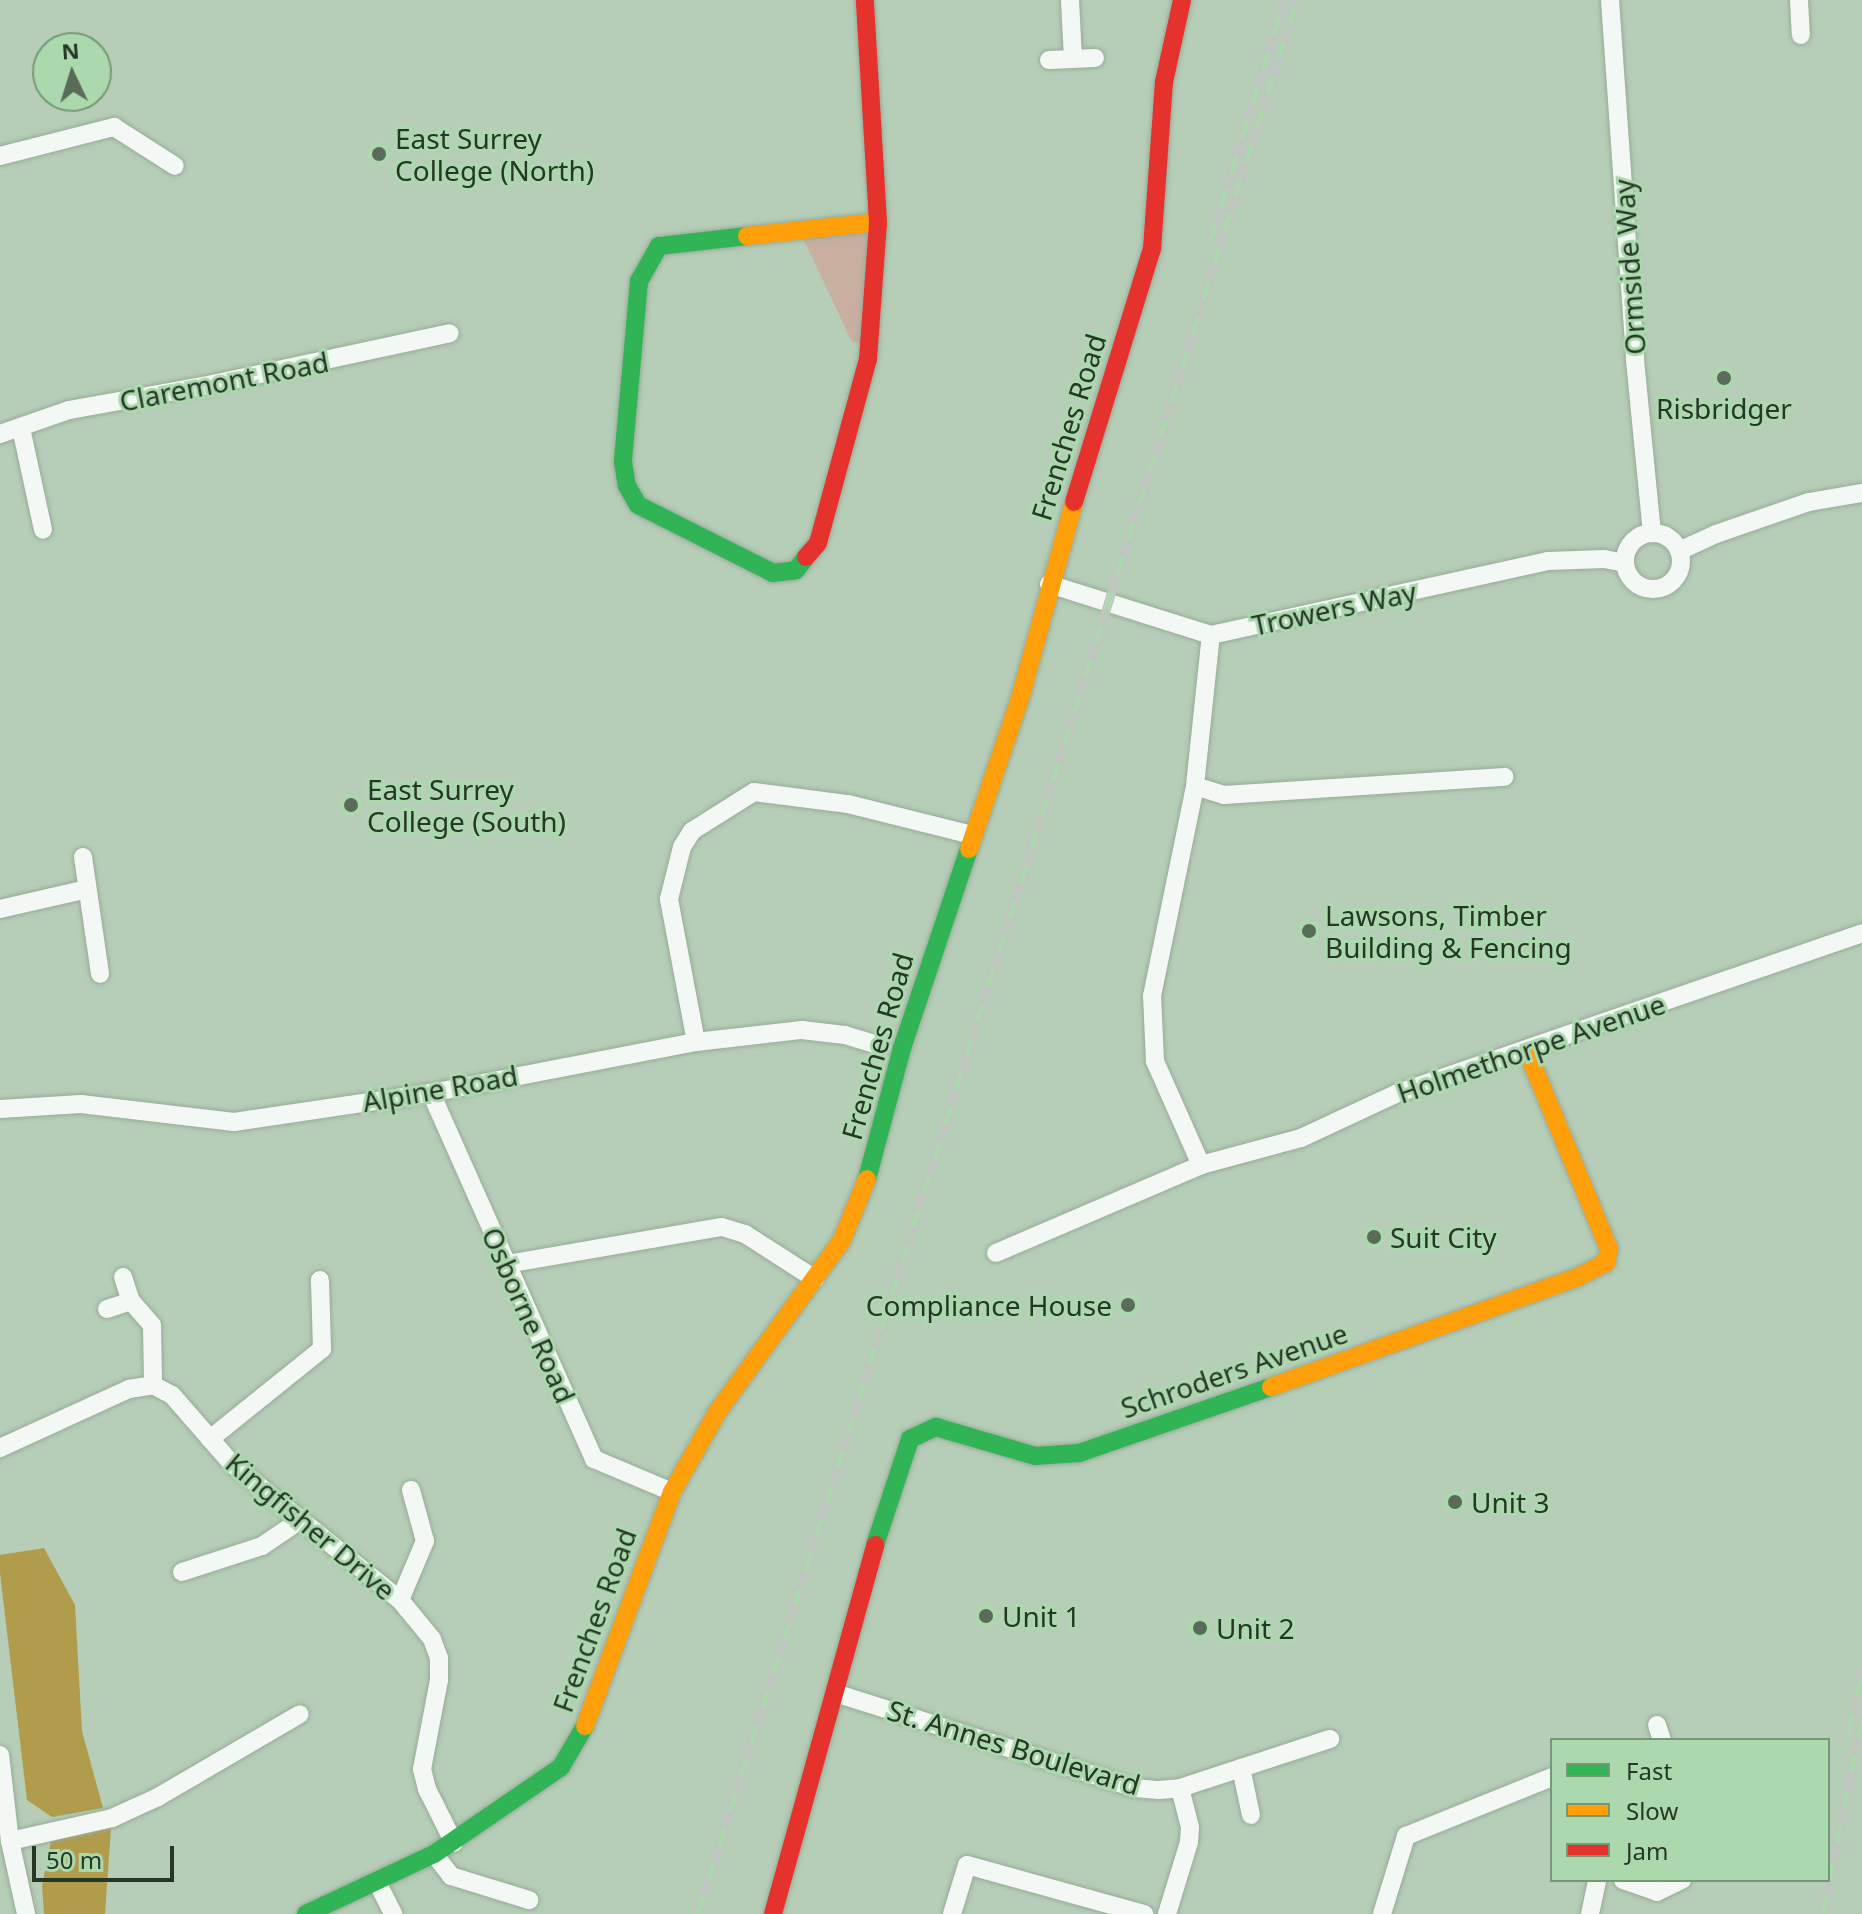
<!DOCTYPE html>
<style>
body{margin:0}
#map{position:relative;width:1862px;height:1914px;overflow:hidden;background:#b6ceb7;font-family:"Noto Sans",sans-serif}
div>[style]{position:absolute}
.green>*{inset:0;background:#c9afa0}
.water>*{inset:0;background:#b19c4b}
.roads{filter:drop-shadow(0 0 2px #98ab99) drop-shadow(0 0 2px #98ab99)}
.street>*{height:18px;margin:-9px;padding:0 9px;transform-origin:9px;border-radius:9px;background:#f4f8f4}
.street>.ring{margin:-9px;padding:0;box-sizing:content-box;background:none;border:18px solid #f4f8f4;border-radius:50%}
.fast>*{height:18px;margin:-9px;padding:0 9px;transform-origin:9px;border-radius:9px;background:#30b455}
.slow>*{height:18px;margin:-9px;padding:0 9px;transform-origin:9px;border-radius:9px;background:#ff9f0a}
.jam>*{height:18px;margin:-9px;padding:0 9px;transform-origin:9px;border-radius:9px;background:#e5322d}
.rail>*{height:9px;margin-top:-4.5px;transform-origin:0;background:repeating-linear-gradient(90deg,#acd8ae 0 18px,#bfc6c0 0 36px);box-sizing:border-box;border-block:2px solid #bfc6c0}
.dots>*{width:22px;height:22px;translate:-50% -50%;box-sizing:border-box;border:4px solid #acd8ae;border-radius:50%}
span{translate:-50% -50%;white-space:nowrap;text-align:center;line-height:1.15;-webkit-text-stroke:6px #acd8ae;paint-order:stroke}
.poi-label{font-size:28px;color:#263727}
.left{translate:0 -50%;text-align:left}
.right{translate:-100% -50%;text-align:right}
.street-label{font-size:28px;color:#263727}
.legend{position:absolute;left:1550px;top:1738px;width:280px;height:144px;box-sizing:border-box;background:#acd8ae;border:2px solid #769878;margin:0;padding:10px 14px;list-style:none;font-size:24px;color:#263727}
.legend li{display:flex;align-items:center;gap:16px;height:40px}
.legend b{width:40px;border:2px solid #769878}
.north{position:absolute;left:32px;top:32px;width:80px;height:80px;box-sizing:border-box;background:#acd8ae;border:2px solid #769878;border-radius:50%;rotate:356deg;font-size:22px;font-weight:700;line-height:32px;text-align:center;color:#263727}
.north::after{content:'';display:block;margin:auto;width:28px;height:36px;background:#586c59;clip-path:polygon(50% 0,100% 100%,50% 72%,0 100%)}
.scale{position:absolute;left:32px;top:1846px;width:142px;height:36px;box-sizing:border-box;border:4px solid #263727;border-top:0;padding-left:10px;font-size:24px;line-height:28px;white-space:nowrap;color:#263727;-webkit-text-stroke:6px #acd8ae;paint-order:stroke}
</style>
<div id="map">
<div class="green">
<div style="clip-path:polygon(869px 233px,863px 344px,852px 342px,803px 238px)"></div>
</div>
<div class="water">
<div style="clip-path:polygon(44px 1548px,75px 1605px,82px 1731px,103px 1808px,52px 1817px,27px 1800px,0 1573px,0 1555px)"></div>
<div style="clip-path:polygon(111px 1828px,105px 1914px,44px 1914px,42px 1886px,51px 1841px)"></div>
</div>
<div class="roads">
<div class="street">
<div style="left:1070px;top:0;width:59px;rotate:87.1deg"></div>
<div style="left:1610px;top:0;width:361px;rotate:86deg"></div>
<div style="left:1635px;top:360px;width:174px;rotate:84.4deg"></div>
<div style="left:1799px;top:0;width:35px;rotate:87deg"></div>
<div style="left:1049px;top:60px;width:46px;rotate:-2.5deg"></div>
<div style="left:0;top:156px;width:118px;rotate:-14.3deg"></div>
<div style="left:114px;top:127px;width:72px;rotate:32.6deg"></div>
<div style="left:21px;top:428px;width:104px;rotate:77.8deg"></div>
<div style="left:0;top:434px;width:73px;rotate:-19.2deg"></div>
<div style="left:69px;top:410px;width:146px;rotate:-10.2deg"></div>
<div style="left:213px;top:384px;width:242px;rotate:-12.1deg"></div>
<div class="ring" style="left:1625px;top:533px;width:38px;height:38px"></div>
<div style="left:1679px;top:551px;width:41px;rotate:-24.7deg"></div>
<div style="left:1716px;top:534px;width:98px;rotate:-19deg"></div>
<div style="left:1809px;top:502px;width:54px;rotate:-9.6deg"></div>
<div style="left:1049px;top:584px;width:170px;rotate:17.5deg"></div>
<div style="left:1211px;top:635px;width:345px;rotate:-12.4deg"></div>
<div style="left:1548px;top:561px;width:56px;rotate:-2deg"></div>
<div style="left:1604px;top:559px;width:21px;rotate:11deg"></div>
<div style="left:1195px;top:786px;width:30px;rotate:17deg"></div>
<div style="left:1224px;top:795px;width:281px;rotate:-3.7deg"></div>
<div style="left:83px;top:857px;width:118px;rotate:81.7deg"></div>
<div style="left:0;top:909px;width:89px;rotate:-12.9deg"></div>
<div style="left:696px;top:1042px;width:146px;rotate:-100.7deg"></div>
<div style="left:669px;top:899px;width:54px;rotate:-76deg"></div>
<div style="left:682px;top:847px;width:19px;rotate:-58deg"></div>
<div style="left:692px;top:831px;width:73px;rotate:-32.2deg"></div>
<div style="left:754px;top:792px;width:95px;rotate:7.3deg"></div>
<div style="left:848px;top:804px;width:128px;rotate:14deg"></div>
<div style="left:431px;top:1093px;width:401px;rotate:66deg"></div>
<div style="left:594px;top:1459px;width:85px;rotate:22.9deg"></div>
<div style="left:0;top:1109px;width:81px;rotate:-3.5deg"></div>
<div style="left:81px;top:1104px;width:154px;rotate:6.7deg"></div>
<div style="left:234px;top:1122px;width:199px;rotate:-8.4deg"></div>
<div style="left:431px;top:1093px;width:270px;rotate:-10.9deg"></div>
<div style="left:696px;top:1042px;width:107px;rotate:-6.5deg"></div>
<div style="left:802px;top:1030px;width:43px;rotate:6.6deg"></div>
<div style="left:845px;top:1035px;width:34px;rotate:17deg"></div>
<div style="left:1201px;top:1165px;width:114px;rotate:-113.9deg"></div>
<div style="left:1155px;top:1061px;width:65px;rotate:-92.6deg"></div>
<div style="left:1152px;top:996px;width:214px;rotate:-78.4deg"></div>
<div style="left:1195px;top:786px;width:152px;rotate:-84deg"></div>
<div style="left:996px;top:1253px;width:223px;rotate:-23.2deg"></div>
<div style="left:1201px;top:1165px;width:104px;rotate:-15.1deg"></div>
<div style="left:1301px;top:1138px;width:107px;rotate:-24.9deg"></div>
<div style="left:1398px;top:1093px;width:491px;rotate:-19deg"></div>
<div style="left:507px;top:1264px;width:218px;rotate:-9.8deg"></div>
<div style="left:722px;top:1227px;width:24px;rotate:17deg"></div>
<div style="left:745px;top:1234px;width:83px;rotate:32.7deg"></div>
<div style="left:123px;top:1277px;width:25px;rotate:72deg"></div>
<div style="left:131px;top:1301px;width:32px;rotate:49deg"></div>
<div style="left:152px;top:1325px;width:60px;rotate:89deg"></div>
<div style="left:107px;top:1309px;width:25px;rotate:-18deg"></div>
<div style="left:210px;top:1439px;width:144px;rotate:-38.8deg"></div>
<div style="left:322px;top:1349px;width:69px;rotate:-91.7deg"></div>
<div style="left:0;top:1448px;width:142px;rotate:-24.6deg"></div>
<div style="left:129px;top:1389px;width:24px;rotate:-9deg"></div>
<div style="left:153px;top:1385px;width:21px;rotate:28deg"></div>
<div style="left:172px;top:1395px;width:91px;rotate:49deg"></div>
<div style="left:232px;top:1464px;width:216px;rotate:39deg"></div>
<div style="left:400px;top:1600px;width:50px;rotate:50.6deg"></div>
<div style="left:432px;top:1639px;width:20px;rotate:70deg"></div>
<div style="left:439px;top:1658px;width:22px;rotate:90deg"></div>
<div style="left:439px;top:1680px;width:91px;rotate:100.8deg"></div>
<div style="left:422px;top:1769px;width:21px;rotate:76deg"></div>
<div style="left:427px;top:1789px;width:60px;rotate:63.4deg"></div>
<div style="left:182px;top:1572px;width:84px;rotate:-18deg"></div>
<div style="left:262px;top:1546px;width:45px;rotate:-34deg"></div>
<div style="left:400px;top:1600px;width:64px;rotate:-67deg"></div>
<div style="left:425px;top:1541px;width:53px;rotate:-105.4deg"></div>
<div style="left:835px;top:1693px;width:315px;rotate:17.6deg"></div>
<div style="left:1135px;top:1788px;width:24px;rotate:5deg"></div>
<div style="left:1159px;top:1790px;width:21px;rotate:-5deg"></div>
<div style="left:1180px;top:1788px;width:158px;rotate:-18.1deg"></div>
<div style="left:1657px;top:1725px;width:16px;rotate:72deg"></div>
<div style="left:0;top:1755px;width:87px;rotate:83.4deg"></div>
<div style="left:10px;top:1841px;width:75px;rotate:77.6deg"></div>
<div style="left:1241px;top:1768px;width:48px;rotate:78deg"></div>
<div style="left:10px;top:1841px;width:105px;rotate:-12.7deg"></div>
<div style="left:112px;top:1818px;width:51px;rotate:-24.5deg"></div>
<div style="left:158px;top:1797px;width:164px;rotate:-30.3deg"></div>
<div style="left:434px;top:1854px;width:28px;rotate:52deg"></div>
<div style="left:451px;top:1876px;width:82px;rotate:17.1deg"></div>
<div style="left:1623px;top:1880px;width:36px;rotate:19deg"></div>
<div style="left:1657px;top:1892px;width:28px;rotate:-26deg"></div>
<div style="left:377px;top:1882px;width:36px;rotate:63deg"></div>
<div style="left:952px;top:1914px;width:51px;rotate:-73deg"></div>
<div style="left:967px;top:1865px;width:184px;rotate:15.5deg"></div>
<div style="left:1167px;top:1914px;width:75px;rotate:-73deg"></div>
<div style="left:1189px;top:1842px;width:15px;rotate:-86deg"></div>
<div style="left:1190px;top:1827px;width:40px;rotate:-104.4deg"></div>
<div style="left:1382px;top:1914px;width:82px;rotate:-72.9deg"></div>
<div style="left:1406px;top:1836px;width:157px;rotate:-22deg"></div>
<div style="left:1590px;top:1914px;width:35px;rotate:-78deg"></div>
</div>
<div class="fast">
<div style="left:747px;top:236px;width:89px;rotate:173.5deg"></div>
<div style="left:659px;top:246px;width:40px;rotate:119.7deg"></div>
<div style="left:639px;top:281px;width:182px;rotate:95.1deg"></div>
<div style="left:623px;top:462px;width:24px;rotate:81deg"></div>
<div style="left:627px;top:486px;width:22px;rotate:60deg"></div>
<div style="left:638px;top:505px;width:151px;rotate:26.7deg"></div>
<div style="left:773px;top:573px;width:23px;rotate:-7deg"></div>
<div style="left:796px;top:570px;width:16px;rotate:-52deg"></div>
<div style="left:867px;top:1179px;width:136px;rotate:-75deg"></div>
<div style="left:902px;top:1048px;width:210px;rotate:-71.4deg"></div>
<div style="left:875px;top:1545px;width:112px;rotate:-71.7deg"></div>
<div style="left:910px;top:1439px;width:29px;rotate:-25deg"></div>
<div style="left:936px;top:1427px;width:103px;rotate:16.3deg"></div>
<div style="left:1035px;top:1456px;width:44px;rotate:-3.9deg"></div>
<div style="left:1079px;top:1453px;width:203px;rotate:-19deg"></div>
<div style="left:306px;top:1914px;width:141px;rotate:-25.1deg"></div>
<div style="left:434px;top:1854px;width:154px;rotate:-34.4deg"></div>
<div style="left:561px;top:1767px;width:48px;rotate:-59.7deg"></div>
</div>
<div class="slow">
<div style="left:747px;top:236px;width:132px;rotate:-6.1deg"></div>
<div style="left:969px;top:849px;width:163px;rotate:-71.3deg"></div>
<div style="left:1021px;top:695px;width:200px;rotate:-74.6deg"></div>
<div style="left:1271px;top:1387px;width:324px;rotate:-19.7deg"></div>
<div style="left:1576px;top:1278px;width:34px;rotate:-27deg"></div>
<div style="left:1606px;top:1263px;width:14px;rotate:-78deg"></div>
<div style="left:1609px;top:1249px;width:214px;rotate:-112.5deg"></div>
<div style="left:585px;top:1726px;width:250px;rotate:-69.6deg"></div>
<div style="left:672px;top:1492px;width:93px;rotate:-60.4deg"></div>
<div style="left:718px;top:1411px;width:209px;rotate:-54deg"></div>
<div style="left:841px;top:1242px;width:68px;rotate:-67.6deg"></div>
</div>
<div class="jam">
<div style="left:1074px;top:502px;width:265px;rotate:-72.9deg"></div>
<div style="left:1152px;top:249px;width:167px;rotate:-85.9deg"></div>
<div style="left:1164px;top:82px;width:84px;rotate:-77.6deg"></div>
<div style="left:806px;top:557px;width:18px;rotate:-49deg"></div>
<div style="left:818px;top:543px;width:191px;rotate:-74.8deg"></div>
<div style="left:868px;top:359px;width:137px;rotate:-85.8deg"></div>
<div style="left:878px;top:222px;width:222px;rotate:-93.4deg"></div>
<div style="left:773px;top:1914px;width:383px;rotate:-74.5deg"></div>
</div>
</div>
<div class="rail">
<div style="left:1210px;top:241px;width:252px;rotate:-72.9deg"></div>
<div style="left:1849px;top:1731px;width:63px;rotate:-78.2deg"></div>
<div style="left:698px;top:1914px;width:2006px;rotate:-72.62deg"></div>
<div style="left:1823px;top:1914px;width:199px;rotate:-78.7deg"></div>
</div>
<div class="dots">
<div style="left:379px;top:154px;background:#586c59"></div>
<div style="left:1724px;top:378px;background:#586c59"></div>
<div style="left:351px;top:805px;background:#586c59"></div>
<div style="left:1309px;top:931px;background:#586c59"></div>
<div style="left:1374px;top:1237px;background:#586c59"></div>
<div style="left:1128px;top:1305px;background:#586c59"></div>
<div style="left:1455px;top:1502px;background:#586c59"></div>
<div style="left:986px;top:1616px;background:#586c59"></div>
<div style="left:1200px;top:1628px;background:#586c59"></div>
</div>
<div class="poi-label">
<span class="left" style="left:395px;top:154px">East Surrey<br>College (North)</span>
<span style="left:1724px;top:408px">Risbridger</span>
<span class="left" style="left:367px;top:805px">East Surrey<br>College (South)</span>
<span class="left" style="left:1325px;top:931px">Lawsons, Timber<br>Building &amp; Fencing</span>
<span class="left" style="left:1390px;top:1237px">Suit City</span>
<span class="right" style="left:1112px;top:1305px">Compliance House</span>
<span class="left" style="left:1471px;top:1502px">Unit 3</span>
<span class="left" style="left:1002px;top:1616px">Unit 1</span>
<span class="left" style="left:1216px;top:1628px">Unit 2</span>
</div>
<div class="street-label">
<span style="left:1629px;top:267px;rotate:-94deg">Ormside Way</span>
<span style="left:224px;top:381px;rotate:-11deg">Claremont Road</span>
<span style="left:1068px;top:427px;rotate:-73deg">Frenches Road</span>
<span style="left:1334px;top:608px;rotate:-12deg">Trowers Way</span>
<span style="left:877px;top:1046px;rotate:-74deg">Frenches Road</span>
<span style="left:1531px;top:1048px;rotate:-19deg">Holmethorpe Avenue</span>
<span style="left:440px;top:1088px;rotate:-10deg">Alpine Road</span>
<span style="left:529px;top:1315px;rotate:66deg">Osborne Road</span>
<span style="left:1234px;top:1370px;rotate:-19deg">Schroders Avenue</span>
<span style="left:311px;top:1526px;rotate:40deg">Kingfisher Drive</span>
<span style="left:594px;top:1620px;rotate:-70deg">Frenches Road</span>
<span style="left:1014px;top:1747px;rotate:17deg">St. Annes Boulevard</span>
</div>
<ul class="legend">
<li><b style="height:10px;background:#30b455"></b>Fast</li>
<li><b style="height:10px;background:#ff9f0a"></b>Slow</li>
<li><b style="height:10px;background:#e5322d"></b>Jam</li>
</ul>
<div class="north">N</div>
<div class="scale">50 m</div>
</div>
